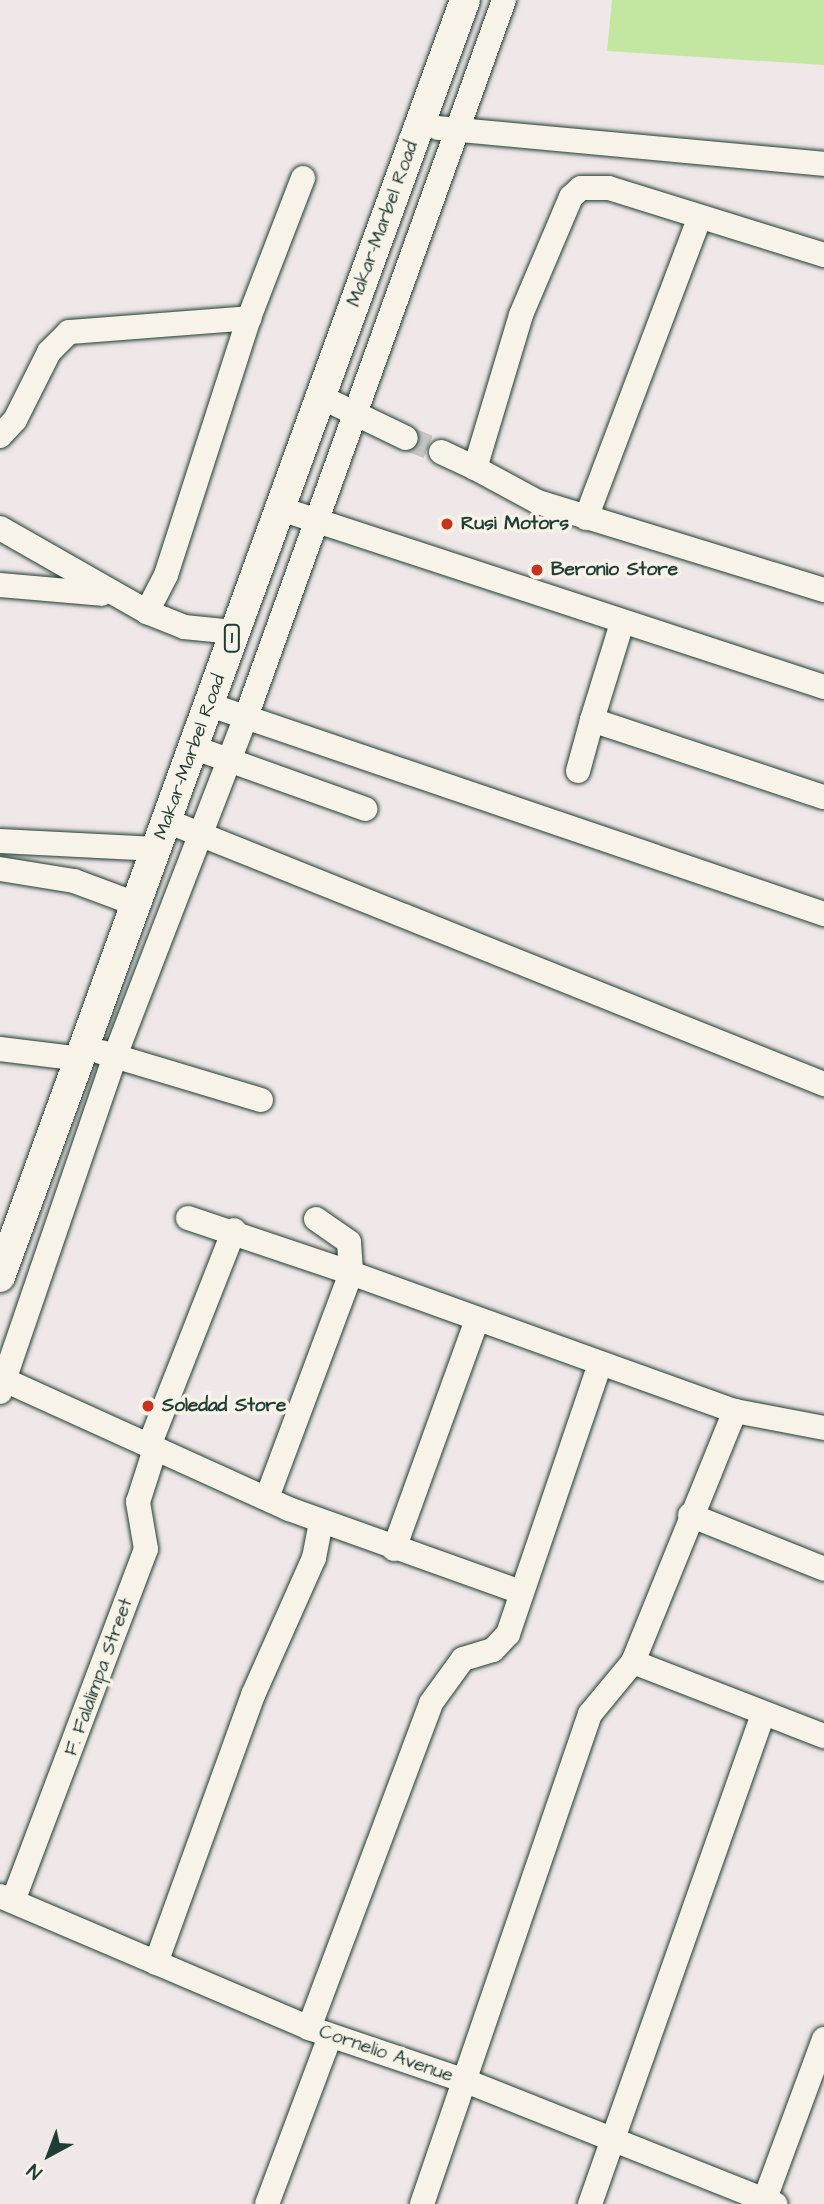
<!DOCTYPE html>
<style>
body{margin:0}
#map{position:relative;width:824px;height:2204px;overflow:hidden;background:#f0e8e8;font-family:"Architects Daughter",sans-serif}
div>[style]{position:absolute}
.green>*{inset:0;background:#c3e7a1}
.minor-tunnel>*{height:24px;margin-top:-12px;transform-origin:0;background:repeating-linear-gradient(90deg,#c6c6c4 0 24px,transparent 0 36px)}
.roads{filter:drop-shadow(0 0 2px #1f3d34) drop-shadow(0 0 2px #1f3d34)}
.minor>*{height:24px;margin:-12px;padding:0 12px;transform-origin:12px;border-radius:12px;background:#f7f3e8}
.major>*{height:30px;margin:-15px;padding:0 15px;transform-origin:15px;border-radius:15px;background:#f7f3e8}
.dots>*{width:19px;height:19px;translate:-50% -50%;box-sizing:border-box;border:4px solid #f7f3e8;border-radius:50%}
span{translate:-50% -50%;white-space:nowrap;text-align:center;line-height:1.15;-webkit-text-stroke:7px #f7f3e8;paint-order:stroke}
.shield-label span{padding:2px 5px;background:#f7f3e8;border:2px solid;border-radius:5px;-webkit-text-stroke-width:0}
.shield-label{font-size:18px;color:#1f3d34;font-weight:700}
.street-label{font-size:19px;color:#1f3d34}
.poi-label{font-size:19px;color:#1f3d34;font-weight:700}
.left{translate:0 -50%;text-align:left}
.north{position:absolute;left:14px;top:2120px;width:70px;height:70px;-webkit-text-stroke:5px #f7f3e8;paint-order:stroke;rotate:221deg;font-size:19px;font-weight:700;line-height:28px;text-align:center;color:#1f3d34}
.north::after{content:'';display:block;margin:auto;width:24px;height:32px;background:#1f3d34;clip-path:polygon(50% 0,100% 100%,50% 72%,0 100%)}
</style>
<div id="map">
<div class="green">
<div style="clip-path:polygon(612px 0,824px 0,824px 65px,607px 51px)"></div>
</div>
<div class="minor-tunnel">
<div style="left:406px;top:438px;width:38px;rotate:22deg"></div>
</div>
<div class="roads">
<div class="minor">
<div style="left:438px;top:128px;width:388px;rotate:5.3deg"></div>
<div style="left:824px;top:255px;width:225px;rotate:-162.7deg"></div>
<div style="left:609px;top:188px;width:28px;rotate:180deg"></div>
<div style="left:581px;top:188px;width:13px;rotate:138deg"></div>
<div style="left:571px;top:197px;width:128px;rotate:113deg"></div>
<div style="left:521px;top:315px;width:160px;rotate:106.7deg"></div>
<div style="left:475px;top:468px;width:72px;rotate:28.4deg"></div>
<div style="left:538px;top:502px;width:299px;rotate:17.1deg"></div>
<div style="left:249px;top:318px;width:150px;rotate:-68.9deg"></div>
<div style="left:321px;top:397px;width:94px;rotate:25.8deg"></div>
<div style="left:0;top:436px;width:22px;rotate:-47deg"></div>
<div style="left:15px;top:420px;width:76px;rotate:-63.4deg"></div>
<div style="left:49px;top:352px;width:28px;rotate:-45deg"></div>
<div style="left:69px;top:332px;width:181px;rotate:-4.4deg"></div>
<div style="left:249px;top:318px;width:270px;rotate:107.9deg"></div>
<div style="left:166px;top:575px;width:42px;rotate:117.2deg"></div>
<div style="left:441px;top:452px;width:38px;rotate:25deg"></div>
<div style="left:281px;top:509px;width:571px;rotate:18.15deg"></div>
<div style="left:586px;top:518px;width:320px;rotate:-69.3deg"></div>
<div style="left:0;top:528px;width:169px;rotate:29.7deg"></div>
<div style="left:147px;top:612px;width:40px;rotate:22deg"></div>
<div style="left:184px;top:627px;width:50px;rotate:5.7deg"></div>
<div style="left:0;top:585px;width:102px;rotate:5deg"></div>
<div style="left:622px;top:623px;width:102px;rotate:107.2deg"></div>
<div style="left:592px;top:720px;width:244px;rotate:18.4deg"></div>
<div style="left:210px;top:705px;width:649px;rotate:18.8deg"></div>
<div style="left:195px;top:748px;width:181px;rotate:19.7deg"></div>
<div style="left:578px;top:771px;width:53px;rotate:-74.6deg"></div>
<div style="left:167px;top:821px;width:708px;rotate:21.82deg"></div>
<div style="left:0;top:841px;width:157px;rotate:2.9deg"></div>
<div style="left:0;top:869px;width:75px;rotate:9.2deg"></div>
<div style="left:74px;top:881px;width:66px;rotate:20.4deg"></div>
<div style="left:0;top:1049px;width:82px;rotate:7deg"></div>
<div style="left:101px;top:1052px;width:167px;rotate:16.7deg"></div>
<div style="left:188px;top:1218px;width:172px;rotate:18.6deg"></div>
<div style="left:351px;top:1273px;width:240px;rotate:110.5deg"></div>
<div style="left:316px;top:1219px;width:40px;rotate:34.9deg"></div>
<div style="left:349px;top:1242px;width:31px;rotate:86deg"></div>
<div style="left:351px;top:1273px;width:408px;rotate:19.8deg"></div>
<div style="left:735px;top:1411px;width:91px;rotate:10.8deg"></div>
<div style="left:0;top:1378px;width:317px;rotate:24.4deg"></div>
<div style="left:289px;top:1509px;width:243px;rotate:19.7deg"></div>
<div style="left:0;top:1392px;width:355px;rotate:-71.1deg"></div>
<div style="left:115px;top:1056px;width:363px;rotate:-68.9deg"></div>
<div style="left:246px;top:717px;width:762px;rotate:-70.21deg"></div>
<div style="left:149px;top:1446px;width:232px;rotate:-68.5deg"></div>
<div style="left:690px;top:1515px;width:144px;rotate:21.9deg"></div>
<div style="left:394px;top:1549px;width:241px;rotate:-70.1deg"></div>
<div style="left:633px;top:1662px;width:205px;rotate:21.2deg"></div>
<div style="left:0;top:1896px;width:336px;rotate:23.1deg"></div>
<div style="left:309px;top:2028px;width:166px;rotate:18.7deg"></div>
<div style="left:466px;top:2081px;width:333px;rotate:21.7deg"></div>
<div style="left:13px;top:1901px;width:376px;rotate:-69.3deg"></div>
<div style="left:146px;top:1549px;width:48px;rotate:-99.7deg"></div>
<div style="left:138px;top:1502px;width:56px;rotate:-72.2deg"></div>
<div style="left:156px;top:1963px;width:285px;rotate:-70.1deg"></div>
<div style="left:253px;top:1695px;width:150px;rotate:-66deg"></div>
<div style="left:314px;top:1558px;width:37px;rotate:-79deg"></div>
<div style="left:309px;top:2028px;width:347px;rotate:-69.4deg"></div>
<div style="left:431px;top:1703px;width:54px;rotate:-54deg"></div>
<div style="left:463px;top:1659px;width:31px;rotate:-17deg"></div>
<div style="left:493px;top:1650px;width:22px;rotate:-47deg"></div>
<div style="left:508px;top:1634px;width:285px;rotate:-71.2deg"></div>
<div style="left:267px;top:2204px;width:179px;rotate:-69.4deg"></div>
<div style="left:422px;top:2204px;width:518px;rotate:-71.08deg"></div>
<div style="left:590px;top:1714px;width:67px;rotate:-50.4deg"></div>
<div style="left:633px;top:1662px;width:271px;rotate:-67.9deg"></div>
<div style="left:590px;top:2204px;width:516px;rotate:-70.55deg"></div>
<div style="left:763px;top:2204px;width:176px;rotate:-69.7deg"></div>
</div>
<div class="major">
<div style="left:0;top:1277px;width:1359px;rotate:-69.99deg"></div>
</div>
</div>
<div class="dots">
<div style="left:447px;top:524px;background:#c8321e"></div>
<div style="left:537px;top:570px;background:#c8321e"></div>
<div style="left:148px;top:1406px;background:#c8321e"></div>
</div>
<div class="shield-label">
<span style="left:232px;top:638px">1</span>
</div>
<div class="street-label">
<span style="left:383px;top:224px;rotate:-70deg">Makar-Marbel Road</span>
<span style="left:190px;top:757px;rotate:-70deg">Makar-Marbel Road</span>
<span style="left:99px;top:1677px;rotate:-70deg">F. Falalimpa Street</span>
<span style="left:386px;top:2054px;rotate:19deg">Cornelio Avenue</span>
</div>
<div class="poi-label">
<span class="left" style="left:461px;top:524px">Rusi Motors</span>
<span class="left" style="left:551px;top:570px">Beronio Store</span>
<span class="left" style="left:162px;top:1406px">Soledad Store</span>
</div>
<div class="north">N</div>
</div>
